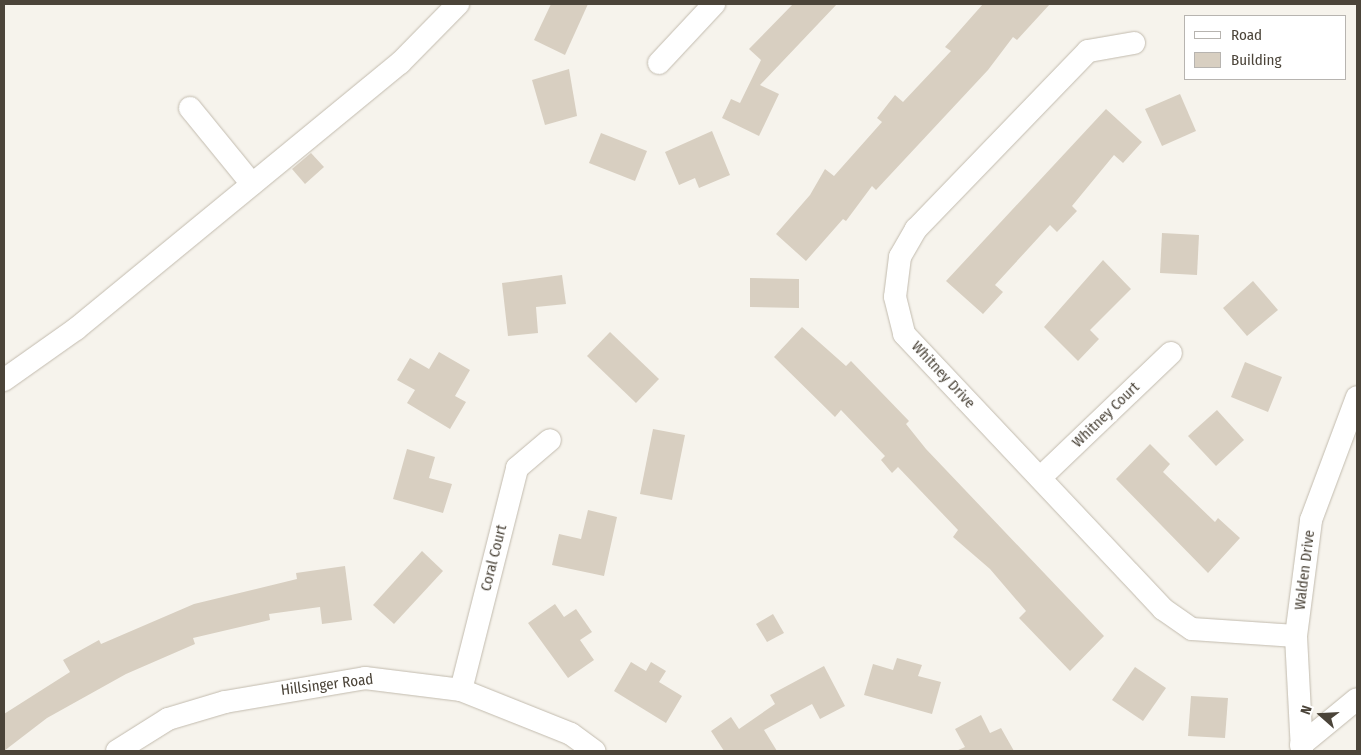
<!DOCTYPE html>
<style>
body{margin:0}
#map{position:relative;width:1361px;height:755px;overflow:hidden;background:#f6f3ec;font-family:"Fira Sans Condensed",sans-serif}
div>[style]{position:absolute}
.building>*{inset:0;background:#d8cfc1}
.roads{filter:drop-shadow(0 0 1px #c2bbae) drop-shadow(0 0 1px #c2bbae)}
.minor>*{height:22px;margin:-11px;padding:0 11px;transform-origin:11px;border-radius:11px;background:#fff}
span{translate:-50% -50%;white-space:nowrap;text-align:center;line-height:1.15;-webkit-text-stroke:5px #fff;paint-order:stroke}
.street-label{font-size:15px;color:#4b4439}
.frame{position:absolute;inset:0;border:5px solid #4b4439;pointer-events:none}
.legend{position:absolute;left:1184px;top:15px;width:162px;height:65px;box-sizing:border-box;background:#fff;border:1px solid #b7b4b0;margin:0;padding:6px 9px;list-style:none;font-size:15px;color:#4b4439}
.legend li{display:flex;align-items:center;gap:10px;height:25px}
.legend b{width:25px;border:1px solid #b7b4b0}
.north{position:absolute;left:1296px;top:690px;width:50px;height:50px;-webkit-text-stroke:4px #fff;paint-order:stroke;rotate:289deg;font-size:14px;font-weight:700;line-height:20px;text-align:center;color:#4b4439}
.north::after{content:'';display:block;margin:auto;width:18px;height:22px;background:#4b4439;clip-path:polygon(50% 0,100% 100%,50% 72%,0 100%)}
</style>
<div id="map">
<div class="building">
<div style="clip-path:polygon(551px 4px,588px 4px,565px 55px,534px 40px)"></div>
<div style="clip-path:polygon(793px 4px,837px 4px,760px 85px,779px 94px,759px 136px,722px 118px,731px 99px,740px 103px,761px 60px,749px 49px)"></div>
<div style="clip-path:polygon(983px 4px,1050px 4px,1017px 40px,1013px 37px,988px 70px,876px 190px,872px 186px,846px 221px,843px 219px,806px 261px,776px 234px,810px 195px,825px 169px,834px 176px,882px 122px,877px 118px,895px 95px,903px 102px,951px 51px,945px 47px)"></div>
<div style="clip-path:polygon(569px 69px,577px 116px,545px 125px,532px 80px)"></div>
<div style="clip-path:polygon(1180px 94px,1196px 131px,1162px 146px,1145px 109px)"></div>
<div style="clip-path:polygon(1106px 109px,1142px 142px,1123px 163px,1114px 155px,1072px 206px,1077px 211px,1057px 232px,1050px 225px,995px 285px,1003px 292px,983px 314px,946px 281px)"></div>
<div style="clip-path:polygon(712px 131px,730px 175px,699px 188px,695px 178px,679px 185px,665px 152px)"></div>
<div style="clip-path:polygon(601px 133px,647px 151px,635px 181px,589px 163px)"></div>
<div style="clip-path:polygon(311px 153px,324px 167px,305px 184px,292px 169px)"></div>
<div style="clip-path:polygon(1162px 233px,1199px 235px,1197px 275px,1160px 273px)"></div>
<div style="clip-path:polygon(1103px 260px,1131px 289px,1090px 330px,1099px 339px,1078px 361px,1044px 327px)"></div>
<div style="clip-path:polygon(562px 275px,566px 304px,536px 307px,538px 333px,508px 336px,502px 283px)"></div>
<div style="clip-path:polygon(750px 278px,799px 279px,799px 308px,750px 307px)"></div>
<div style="clip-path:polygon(1253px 281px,1278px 310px,1247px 336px,1223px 308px)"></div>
<div style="clip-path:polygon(802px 327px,846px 366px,851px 361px,909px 421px,906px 424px,926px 449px,1104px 636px,1070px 671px,1019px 618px,1026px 611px,990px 569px,953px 537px,958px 530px,898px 467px,892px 473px,881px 460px,885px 456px,841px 410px,835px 417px,774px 357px)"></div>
<div style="clip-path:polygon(610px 332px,659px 379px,636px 403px,587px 356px)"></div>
<div style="clip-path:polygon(439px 352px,470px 370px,455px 396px,466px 402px,450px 429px,407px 403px,415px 390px,397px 380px,410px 358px,429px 369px)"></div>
<div style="clip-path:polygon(1245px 362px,1282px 377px,1268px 412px,1231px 397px)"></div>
<div style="clip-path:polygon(1217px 410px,1244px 440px,1216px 466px,1188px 436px)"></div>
<div style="clip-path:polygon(653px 429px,685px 435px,672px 500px,640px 494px)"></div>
<div style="clip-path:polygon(1150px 444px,1170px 464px,1163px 472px,1215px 522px,1218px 518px,1240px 538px,1208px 573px,1116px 479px)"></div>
<div style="clip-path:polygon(407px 449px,435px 457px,429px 478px,452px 484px,443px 513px,393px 499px)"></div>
<div style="clip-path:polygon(588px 510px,617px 517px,604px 576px,552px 565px,559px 534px,581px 539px)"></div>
<div style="clip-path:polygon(422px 551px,443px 571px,394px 624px,373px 605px)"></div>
<div style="clip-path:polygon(345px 566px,352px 620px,322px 624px,320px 607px,269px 614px,270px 620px,193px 638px,195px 644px,126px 674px,47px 718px,4px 751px,4px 714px,70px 672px,63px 660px,99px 640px,101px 644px,194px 604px,297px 579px,296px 573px)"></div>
<div style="clip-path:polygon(555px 604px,564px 617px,576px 609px,592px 632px,580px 640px,594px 660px,568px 678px,528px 623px)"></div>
<div style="clip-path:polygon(773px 614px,784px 633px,767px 642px,756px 624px)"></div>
<div style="clip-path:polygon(897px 658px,922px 665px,918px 676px,941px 682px,932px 714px,864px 695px,873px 664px,893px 670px)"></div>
<div style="clip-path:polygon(631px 662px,646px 671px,651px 662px,666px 671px,659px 682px,682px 696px,666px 723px,614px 691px)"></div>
<div style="clip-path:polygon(824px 666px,845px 706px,820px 719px,812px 704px,764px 730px,777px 751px,724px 751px,711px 731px,731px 717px,739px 729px,775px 704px,770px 695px)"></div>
<div style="clip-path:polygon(1135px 667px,1166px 688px,1143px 721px,1112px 700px)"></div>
<div style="clip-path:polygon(1191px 696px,1228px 698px,1225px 738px,1188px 736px)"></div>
<div style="clip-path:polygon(981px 715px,990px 733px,1001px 728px,1014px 751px,956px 751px,965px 747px,955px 729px)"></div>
</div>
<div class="roads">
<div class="minor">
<div style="left:1134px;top:43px;width:47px;rotate:170.1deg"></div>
<div style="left:1088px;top:51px;width:248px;rotate:134deg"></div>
<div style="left:916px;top:229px;width:32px;rotate:120deg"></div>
<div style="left:900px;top:257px;width:40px;rotate:97.1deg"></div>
<div style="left:895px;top:297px;width:38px;rotate:76deg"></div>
<div style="left:904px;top:334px;width:378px;rotate:46.7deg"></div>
<div style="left:1163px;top:609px;width:35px;rotate:35deg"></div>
<div style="left:1192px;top:629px;width:104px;rotate:3.9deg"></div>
<div style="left:659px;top:63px;width:81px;rotate:-47deg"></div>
<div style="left:190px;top:108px;width:98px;rotate:50.8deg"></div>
<div style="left:4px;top:380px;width:88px;rotate:-35.3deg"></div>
<div style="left:76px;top:329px;width:419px;rotate:-39.4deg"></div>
<div style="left:400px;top:63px;width:83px;rotate:-45.5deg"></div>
<div style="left:1040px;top:478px;width:181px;rotate:-43.7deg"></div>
<div style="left:461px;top:690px;width:229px;rotate:-75.8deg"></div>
<div style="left:517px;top:468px;width:43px;rotate:-40.3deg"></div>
<div style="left:1301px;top:745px;width:72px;rotate:-39.4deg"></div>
<div style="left:117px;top:751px;width:60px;rotate:-32.1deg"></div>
<div style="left:168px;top:719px;width:59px;rotate:-16.6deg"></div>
<div style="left:225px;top:702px;width:142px;rotate:-9.7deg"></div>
<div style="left:365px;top:678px;width:97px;rotate:7.1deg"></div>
<div style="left:461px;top:690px;width:118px;rotate:21.8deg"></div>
<div style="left:571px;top:734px;width:29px;rotate:36deg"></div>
<div style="left:1302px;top:751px;width:115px;rotate:-93deg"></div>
<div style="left:1296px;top:636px;width:117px;rotate:-82.6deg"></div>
<div style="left:1311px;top:520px;width:131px;rotate:-69.5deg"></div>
</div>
</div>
<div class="street-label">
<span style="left:943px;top:375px;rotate:47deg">Whitney Drive</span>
<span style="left:1106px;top:415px;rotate:-44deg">Whitney Court</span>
<span style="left:494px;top:558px;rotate:-76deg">Coral Court</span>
<span style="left:1305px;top:570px;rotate:-83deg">Walden Drive</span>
<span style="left:327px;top:685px;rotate:-7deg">Hillsinger Road</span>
</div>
<div class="frame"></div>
<ul class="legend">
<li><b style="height:6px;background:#fff"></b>Road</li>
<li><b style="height:14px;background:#d8cfc1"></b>Building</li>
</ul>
<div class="north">N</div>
</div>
